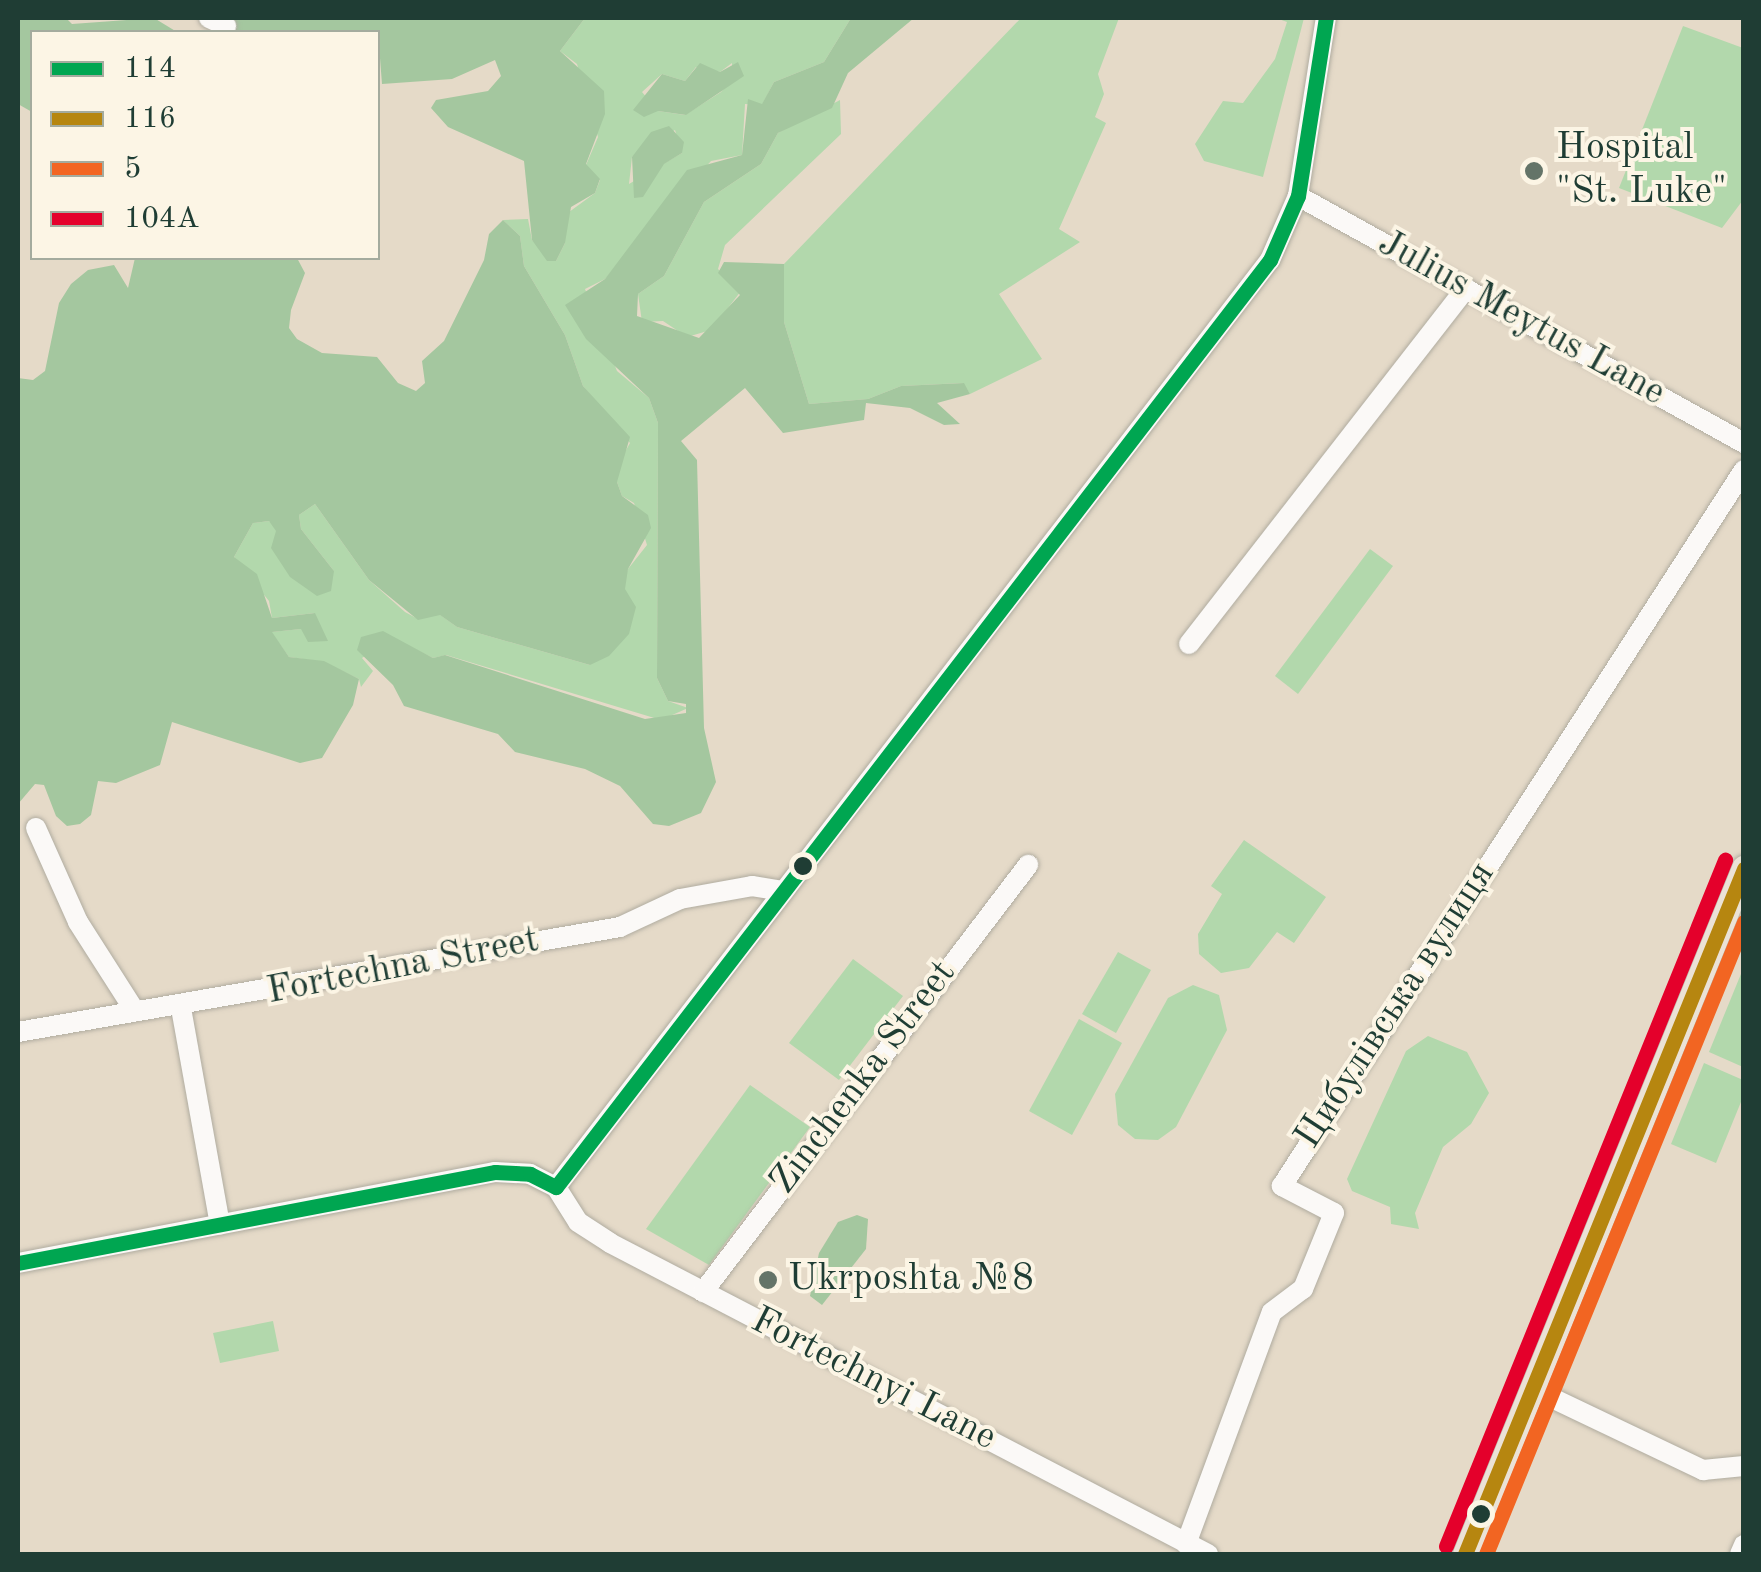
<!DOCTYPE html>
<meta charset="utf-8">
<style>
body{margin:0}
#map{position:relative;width:1761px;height:1572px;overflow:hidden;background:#e5dac8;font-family:"Old Standard TT",serif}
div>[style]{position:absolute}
.green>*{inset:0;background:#b2d8ac}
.forest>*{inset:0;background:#a4c79f}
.roads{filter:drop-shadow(0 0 2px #b0aca0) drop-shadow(0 0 2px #b0aca0)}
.minor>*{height:20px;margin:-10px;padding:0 10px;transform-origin:10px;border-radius:10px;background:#fbf9f7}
.major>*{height:25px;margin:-12.5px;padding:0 12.5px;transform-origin:12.5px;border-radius:12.5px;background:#ebe2d6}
.bus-1>*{height:15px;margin:-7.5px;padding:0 7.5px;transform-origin:7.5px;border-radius:7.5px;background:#00a651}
.bus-2>*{height:15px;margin:-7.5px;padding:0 7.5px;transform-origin:7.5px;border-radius:7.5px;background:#b68610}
.bus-3>*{height:15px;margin:-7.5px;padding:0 7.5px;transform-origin:7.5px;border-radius:7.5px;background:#f26522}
.bus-4>*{height:15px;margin:-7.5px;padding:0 7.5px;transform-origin:7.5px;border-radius:7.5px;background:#e4002b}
.dots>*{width:28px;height:28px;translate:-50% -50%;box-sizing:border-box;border:5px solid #fcf5e5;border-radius:50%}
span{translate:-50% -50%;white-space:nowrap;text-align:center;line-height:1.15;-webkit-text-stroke:8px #fcf5e5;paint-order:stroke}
.poi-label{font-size:38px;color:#1f3d34}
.left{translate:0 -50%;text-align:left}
.street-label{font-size:38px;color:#1f3d34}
.frame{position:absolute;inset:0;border:20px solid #1f3d34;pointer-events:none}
.legend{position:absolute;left:30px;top:30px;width:350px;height:230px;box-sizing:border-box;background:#fcf5e5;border:2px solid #a4ab9e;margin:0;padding:12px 18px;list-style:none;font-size:30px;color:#1f3d34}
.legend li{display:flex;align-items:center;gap:20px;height:50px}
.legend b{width:50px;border:2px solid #a4ab9e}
</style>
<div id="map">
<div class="green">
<div style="clip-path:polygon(evenodd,585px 18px,851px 18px,824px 62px,774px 82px,762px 105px,745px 104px,742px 155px,711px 161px,605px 279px,585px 289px,617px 371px,649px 398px,658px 423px,657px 678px,668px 701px,688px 708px,661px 720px,446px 655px,433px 658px,392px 638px,362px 658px,373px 671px,361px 687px,359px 679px,324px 662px,289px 657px,271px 632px,301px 629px,315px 613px,272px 618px,269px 601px,234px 557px,253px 523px,269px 521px,334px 571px,301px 529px,299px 515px,315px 504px,369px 580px,405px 612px,418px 619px,439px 614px,457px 627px,590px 665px,628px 569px,647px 545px,634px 503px,622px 496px,617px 482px,616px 468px,630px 443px,583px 386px,565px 335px,524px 266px,520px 236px,503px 220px,528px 219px,532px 240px,556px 261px,565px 243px,565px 215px,595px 193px,600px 180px,586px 165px,598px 137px,577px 64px,560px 51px,585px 18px,732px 63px,732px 80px,721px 92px,685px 115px,658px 111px,642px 92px,662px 74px,685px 81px,696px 67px,720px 72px,732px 63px,585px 18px,675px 130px,682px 153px,629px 184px,632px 157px,675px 130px)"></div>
<div style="clip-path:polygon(1021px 18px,1119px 18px,1098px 74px,1104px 94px,1095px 117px,1106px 123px,1059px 229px,1080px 242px,999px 294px,1042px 359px,970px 394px,963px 383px,901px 386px,868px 399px,809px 404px,784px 322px,784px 264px)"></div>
<div style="clip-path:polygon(1276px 18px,1304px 18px,1263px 177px,1204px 161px,1195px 144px,1223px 101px,1243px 103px,1275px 59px,1287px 22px)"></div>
<div style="clip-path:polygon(1683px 26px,1743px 48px,1743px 200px,1722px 228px,1619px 188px)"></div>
<div style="clip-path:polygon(840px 100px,841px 134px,725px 245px,718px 269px,741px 291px,711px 330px,687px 337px,663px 321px,642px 322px,638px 294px,664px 276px,704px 202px,761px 164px,778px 133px)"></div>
<div style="clip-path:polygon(1370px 549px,1393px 566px,1298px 694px,1275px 676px)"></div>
<div style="clip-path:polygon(1244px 840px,1326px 897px,1294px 943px,1277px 932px,1249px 968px,1221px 973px,1199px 954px,1198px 934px,1222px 894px,1211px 886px)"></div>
<div style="clip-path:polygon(1118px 952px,1151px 970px,1116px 1033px,1082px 1014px)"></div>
<div style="clip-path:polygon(853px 959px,903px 996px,839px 1080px,789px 1043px)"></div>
<div style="clip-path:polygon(1743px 969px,1744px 1067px,1743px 1067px,1709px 1052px)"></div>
<div style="clip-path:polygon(1193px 985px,1219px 995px,1227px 1030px,1176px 1127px,1158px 1140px,1135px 1139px,1118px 1125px,1115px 1094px,1168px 998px)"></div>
<div style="clip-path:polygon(1079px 1019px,1122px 1043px,1072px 1135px,1029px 1111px)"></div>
<div style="clip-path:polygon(1428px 1036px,1467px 1052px,1489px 1093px,1471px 1124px,1443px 1147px,1415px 1213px,1419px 1229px,1391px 1224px,1390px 1207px,1352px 1191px,1347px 1179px,1406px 1051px)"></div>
<div style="clip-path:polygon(1704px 1063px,1743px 1080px,1743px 1097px,1716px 1163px,1671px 1144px)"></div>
<div style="clip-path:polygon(750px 1085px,810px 1127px,709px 1265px,646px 1229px)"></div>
<div style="clip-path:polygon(273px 1321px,279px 1351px,220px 1363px,213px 1333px)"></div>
</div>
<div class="forest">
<div style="clip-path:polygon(18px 18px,66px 18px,72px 24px,154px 18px,177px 32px,32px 32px,32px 112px,18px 104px)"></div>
<div style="clip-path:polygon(201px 18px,585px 18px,560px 51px,604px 91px,605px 114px,586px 164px,600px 179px,595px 193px,571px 207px,565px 243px,556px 261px,547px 261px,532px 240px,524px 161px,448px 127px,431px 108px,436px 100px,488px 91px,501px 76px,495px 60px,452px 79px,382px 84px,378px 32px,224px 32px)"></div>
<div style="clip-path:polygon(851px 18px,914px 18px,848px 73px,832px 108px,778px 133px,761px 164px,704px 202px,664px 276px,638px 294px,637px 316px,699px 338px,740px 295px,718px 273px,724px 262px,784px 264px,784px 322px,809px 404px,868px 399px,901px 386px,964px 383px,970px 394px,937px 403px,960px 424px,944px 425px,910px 408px,866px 403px,864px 420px,783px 433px,745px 388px,681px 441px,697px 460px,704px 728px,716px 782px,701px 813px,669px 826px,653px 824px,620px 786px,585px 769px,515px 752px,498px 734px,404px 706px,393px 685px,357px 650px,361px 637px,383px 631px,433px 658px,445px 655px,645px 719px,686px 713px,686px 704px,668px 701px,657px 678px,658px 423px,649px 398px,586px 339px,565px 305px,605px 279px,687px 170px,742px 155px,748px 99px,762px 104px,774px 82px,824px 62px)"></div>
<div style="clip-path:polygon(738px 62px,744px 76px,686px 115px,658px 111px,644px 117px,633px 110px,662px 74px,685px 81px,700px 63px,720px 72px)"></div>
<div style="clip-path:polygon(669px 126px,684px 142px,682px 153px,664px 164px,643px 197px,634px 198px,632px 157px,651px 132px)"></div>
<div style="clip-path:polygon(503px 220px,520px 236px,524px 266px,565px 335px,583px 386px,630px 437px,617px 482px,622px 496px,648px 515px,651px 528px,628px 569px,625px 589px,636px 607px,629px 634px,609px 656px,590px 665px,457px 627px,440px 615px,418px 620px,369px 580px,315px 504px,299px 515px,301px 529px,334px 571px,331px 591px,317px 596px,290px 577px,271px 548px,276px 531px,269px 521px,253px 523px,234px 557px,257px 574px,272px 618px,315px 613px,328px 641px,308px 642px,301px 629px,272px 632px,289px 657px,324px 661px,359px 679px,353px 705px,322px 758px,300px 763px,172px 722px,160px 765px,116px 783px,98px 781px,91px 815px,80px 824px,67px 826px,56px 816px,44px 785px,35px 784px,18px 804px,18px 378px,33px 380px,45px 371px,59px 303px,71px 284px,88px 270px,114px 265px,128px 288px,135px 258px,297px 258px,305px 273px,291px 310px,289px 328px,297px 339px,322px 353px,377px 357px,398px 383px,416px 391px,425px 383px,422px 361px,444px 341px,484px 260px,489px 234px)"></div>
<div style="clip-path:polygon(857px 1215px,868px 1219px,866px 1249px,822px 1305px,810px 1296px,819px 1253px,838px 1222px)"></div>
</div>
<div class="roads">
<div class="minor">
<div style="left:209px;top:18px;width:19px;rotate:25deg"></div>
<div style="left:1298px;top:196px;width:510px;rotate:28.98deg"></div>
<div style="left:1189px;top:644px;width:451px;rotate:-52.1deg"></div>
<div style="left:36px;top:828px;width:103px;rotate:65.9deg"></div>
<div style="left:78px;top:922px;width:106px;rotate:57.4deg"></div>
<div style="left:181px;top:1008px;width:220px;rotate:79.8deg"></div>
<div style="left:18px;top:1032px;width:611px;rotate:-9.89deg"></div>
<div style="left:620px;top:927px;width:66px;rotate:-25deg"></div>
<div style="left:680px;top:899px;width:73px;rotate:-10.2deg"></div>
<div style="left:752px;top:886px;width:32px;rotate:9deg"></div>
<div style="left:556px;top:1187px;width:1170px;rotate:-52.4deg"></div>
<div style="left:1270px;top:260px;width:70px;rotate:-66.4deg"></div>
<div style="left:1298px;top:196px;width:180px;rotate:-81.1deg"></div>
<div style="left:556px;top:1187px;width:41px;rotate:57.8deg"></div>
<div style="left:578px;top:1222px;width:38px;rotate:33deg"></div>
<div style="left:610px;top:1243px;width:674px;rotate:27.48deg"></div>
<div style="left:18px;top:1263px;width:486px;rotate:-10.8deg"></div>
<div style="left:495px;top:1172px;width:35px;rotate:3deg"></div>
<div style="left:530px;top:1174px;width:29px;rotate:27deg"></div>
<div style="left:703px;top:1292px;width:537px;rotate:-52.72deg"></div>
<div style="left:1531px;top:1388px;width:191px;rotate:25.5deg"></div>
<div style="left:1703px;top:1470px;width:41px;rotate:-5.6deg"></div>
<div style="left:1186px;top:1544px;width:247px;rotate:-69.7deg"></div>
<div style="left:1272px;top:1312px;width:39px;rotate:-37deg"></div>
<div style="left:1303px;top:1289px;width:82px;rotate:-67.8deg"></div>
<div style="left:1334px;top:1213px;width:59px;rotate:-152.6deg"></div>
<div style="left:1282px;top:1186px;width:852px;rotate:-57.17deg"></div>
<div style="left:1740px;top:1554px;width:10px;rotate:-66deg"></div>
</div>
<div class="major">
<div style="left:1465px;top:1554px;width:741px;rotate:-67.87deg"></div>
</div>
</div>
<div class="bus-1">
<div style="left:556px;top:1187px;width:1170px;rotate:-52.4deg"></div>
<div style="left:1270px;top:260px;width:70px;rotate:-66.4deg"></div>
<div style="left:1298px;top:196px;width:180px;rotate:-81.1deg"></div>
<div style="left:18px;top:1263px;width:486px;rotate:-10.8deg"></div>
<div style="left:495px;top:1172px;width:35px;rotate:3deg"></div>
<div style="left:530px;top:1174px;width:29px;rotate:27deg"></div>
</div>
<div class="bus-2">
<div style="left:1465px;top:1554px;width:740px;rotate:-67.84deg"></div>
</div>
<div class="bus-3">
<div style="left:1486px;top:1554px;width:683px;rotate:-67.79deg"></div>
</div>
<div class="bus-4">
<div style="left:1446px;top:1546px;width:741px;rotate:-67.87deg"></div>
</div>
<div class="dots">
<div style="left:1534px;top:171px;background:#647468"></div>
<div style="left:803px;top:866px;background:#1f3d34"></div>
<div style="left:768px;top:1280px;background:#647468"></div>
<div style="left:1481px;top:1514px;background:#1f3d34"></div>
</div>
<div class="poi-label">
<span class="left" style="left:1556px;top:171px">Hospital<br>"St. Luke"</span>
<span class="left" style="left:788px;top:1280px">Ukrposhta №8</span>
</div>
<div class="street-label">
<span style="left:1521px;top:319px;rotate:29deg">Julius Meytus Lane</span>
<span style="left:403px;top:967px;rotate:-11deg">Fortechna Street</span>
<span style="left:1396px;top:1006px;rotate:-57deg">Цибулівська вулиця</span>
<span style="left:864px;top:1078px;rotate:-53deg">Zinchenka Street</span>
<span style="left:873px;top:1380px;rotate:27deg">Fortechnyi Lane</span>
</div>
<div class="frame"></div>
<ul class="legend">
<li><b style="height:12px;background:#00a651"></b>114</li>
<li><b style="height:12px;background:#b68610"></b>116</li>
<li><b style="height:12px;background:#f26522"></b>5</li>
<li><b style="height:12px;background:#e4002b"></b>104А</li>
</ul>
</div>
